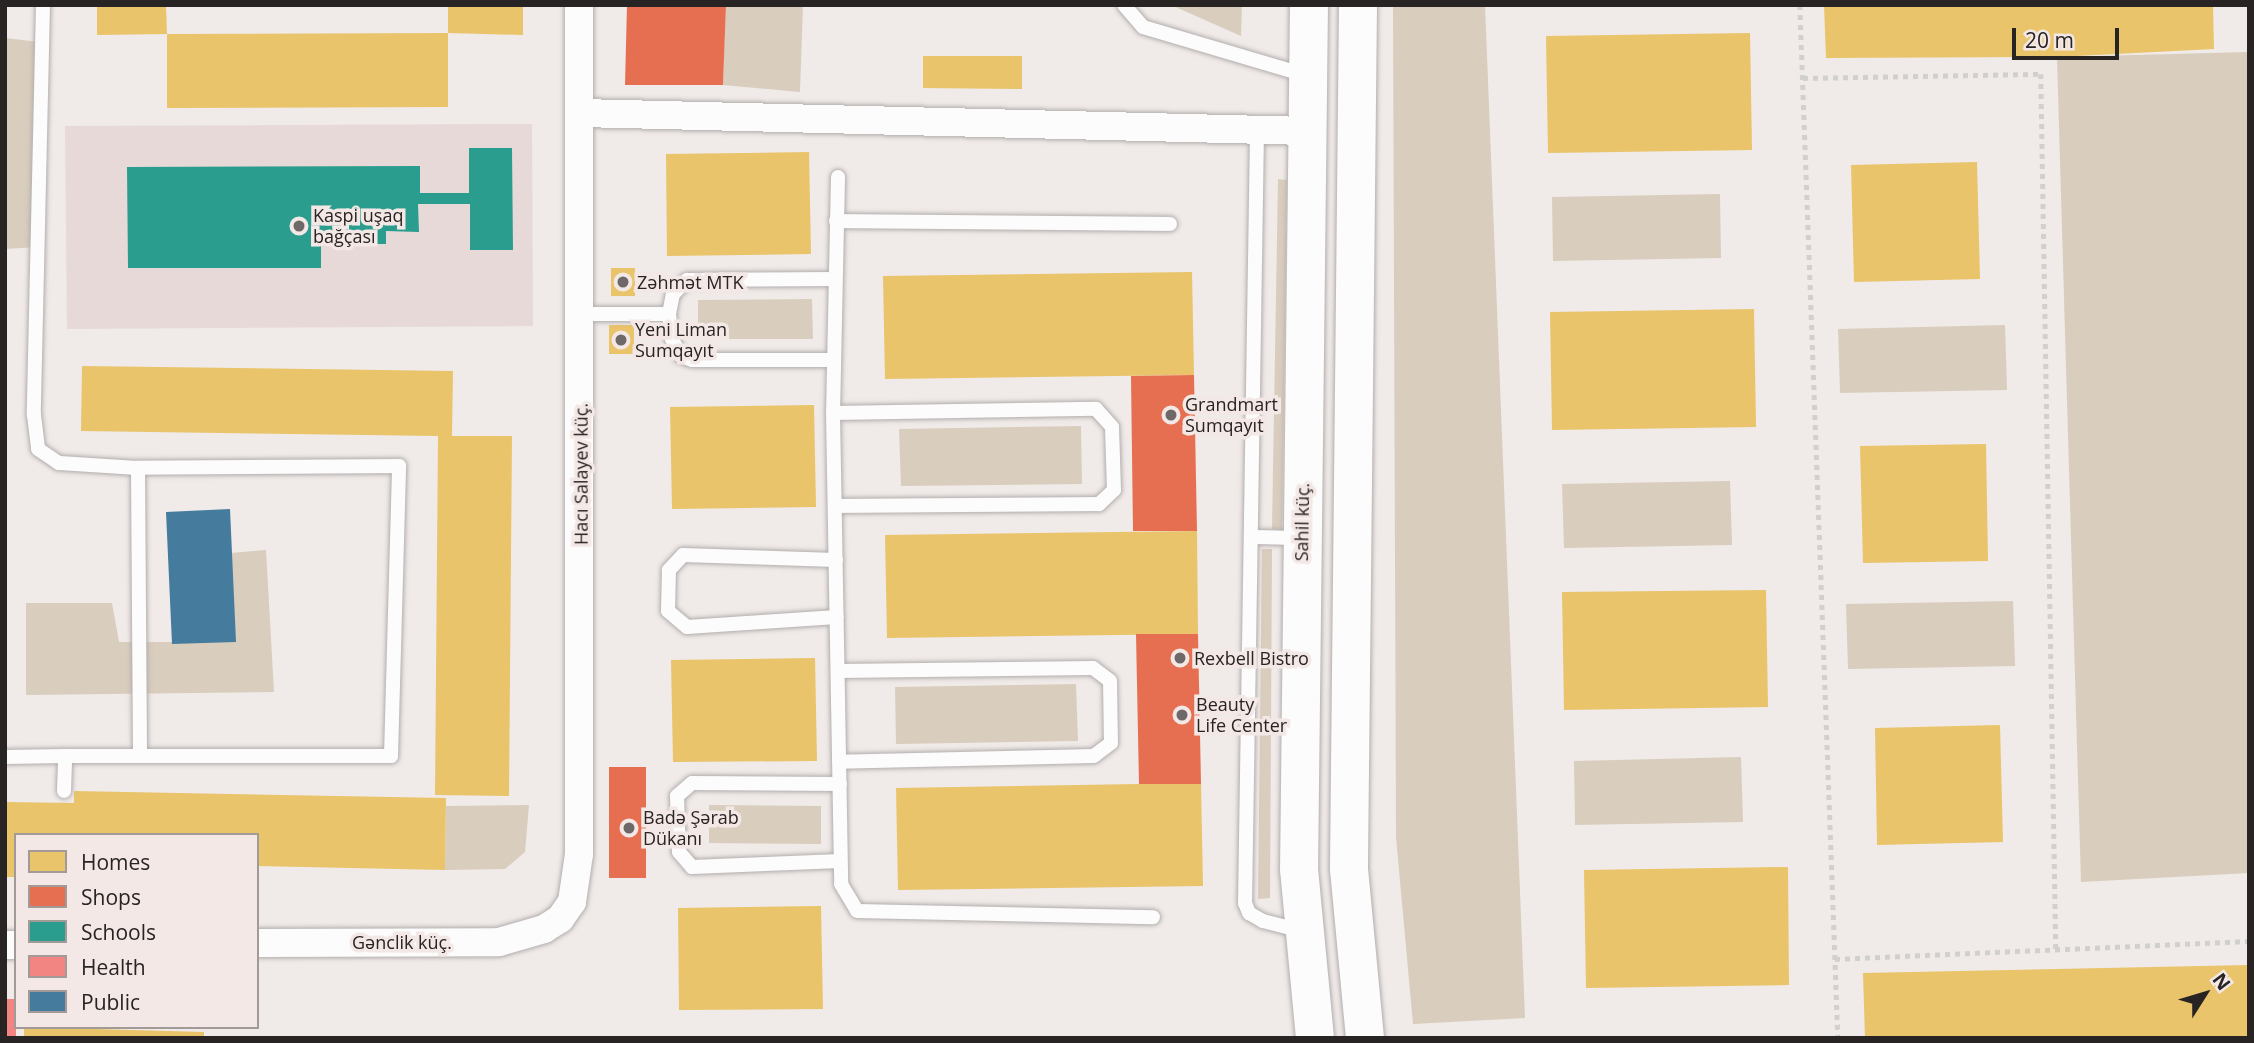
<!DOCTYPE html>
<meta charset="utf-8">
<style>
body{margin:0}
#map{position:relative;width:2254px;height:1043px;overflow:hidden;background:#f0eae8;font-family:"Open Sans",sans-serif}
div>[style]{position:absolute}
.built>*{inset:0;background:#e6d9d7}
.green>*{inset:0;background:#d9cdbd}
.homes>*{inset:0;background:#e9c46a}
.shops>*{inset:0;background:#e76f51}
.schools>*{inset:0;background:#2a9d8f}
.health>*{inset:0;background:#f28482}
.public>*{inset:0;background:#457b9d}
.path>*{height:4.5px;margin-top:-2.25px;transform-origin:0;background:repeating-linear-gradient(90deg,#d2d0cf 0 5px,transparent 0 10px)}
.roads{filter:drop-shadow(0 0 2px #b2aead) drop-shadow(0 0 2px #b2aead)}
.service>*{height:14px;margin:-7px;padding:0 7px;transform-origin:7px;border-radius:7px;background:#fdfcfc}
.minor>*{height:28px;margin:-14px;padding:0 14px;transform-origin:14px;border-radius:14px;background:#fdfcfc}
.primary>*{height:38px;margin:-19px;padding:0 19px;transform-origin:19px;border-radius:19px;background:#fdfcfc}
.dots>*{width:19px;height:19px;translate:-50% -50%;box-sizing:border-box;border:4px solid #f3e8e5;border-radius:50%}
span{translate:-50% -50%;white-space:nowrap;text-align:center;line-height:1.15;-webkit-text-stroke:7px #f3e8e5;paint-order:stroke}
.poi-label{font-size:18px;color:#282423}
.left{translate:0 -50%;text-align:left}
.street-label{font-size:18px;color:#282423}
.frame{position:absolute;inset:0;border:7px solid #282423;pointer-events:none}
.legend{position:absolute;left:14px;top:833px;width:245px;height:196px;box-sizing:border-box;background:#f3e8e5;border:2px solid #a29a97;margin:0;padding:9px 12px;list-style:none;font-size:21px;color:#282423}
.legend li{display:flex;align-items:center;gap:14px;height:35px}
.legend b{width:35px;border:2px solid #a29a97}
.north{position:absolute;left:2170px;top:959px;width:70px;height:70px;-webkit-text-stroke:5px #f3e8e5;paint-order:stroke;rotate:53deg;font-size:19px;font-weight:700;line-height:28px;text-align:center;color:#282423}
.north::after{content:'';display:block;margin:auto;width:24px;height:32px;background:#282423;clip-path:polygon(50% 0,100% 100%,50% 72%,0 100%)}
.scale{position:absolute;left:2012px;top:28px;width:107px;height:32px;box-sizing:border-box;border:4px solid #282423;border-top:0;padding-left:9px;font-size:21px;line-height:24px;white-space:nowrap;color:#282423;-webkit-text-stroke:5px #f3e8e5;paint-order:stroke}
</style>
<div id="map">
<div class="built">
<div style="clip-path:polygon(532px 124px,533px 326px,67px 329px,65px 126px)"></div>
</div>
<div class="green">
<div style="clip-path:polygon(726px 5px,803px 5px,800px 92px,723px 85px)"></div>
<div style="clip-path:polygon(1171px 5px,1242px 5px,1241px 36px)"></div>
<div style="clip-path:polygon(1393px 5px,1485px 5px,1525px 1018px,1413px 1024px,1396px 837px)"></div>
<div style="clip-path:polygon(5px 38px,39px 42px,38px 247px,5px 249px)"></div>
<div style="clip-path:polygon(2249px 52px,2249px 873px,2081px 882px,2057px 57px)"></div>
<div style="clip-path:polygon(1278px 179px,1287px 180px,1282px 531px,1272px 529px)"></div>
<div style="clip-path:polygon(1720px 194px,1721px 258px,1553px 261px,1552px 197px)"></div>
<div style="clip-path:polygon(812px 299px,813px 339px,698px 339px,698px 300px)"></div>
<div style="clip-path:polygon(2005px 325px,2007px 390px,1840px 393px,1838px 329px)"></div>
<div style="clip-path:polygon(1081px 426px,1082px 484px,901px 486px,899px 429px)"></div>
<div style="clip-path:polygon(1730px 481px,1732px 545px,1564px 548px,1562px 484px)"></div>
<div style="clip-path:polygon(1262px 549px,1272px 549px,1270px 898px,1258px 899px)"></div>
<div style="clip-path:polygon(266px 550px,274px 692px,26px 695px,26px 603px,112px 603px,119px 642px,235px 642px,231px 553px)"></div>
<div style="clip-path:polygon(2013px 601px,2015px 666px,1848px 669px,1846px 604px)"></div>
<div style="clip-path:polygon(1076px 684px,1078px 741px,896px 744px,895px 687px)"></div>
<div style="clip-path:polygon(1741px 757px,1743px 822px,1575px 825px,1574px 761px)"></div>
<div style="clip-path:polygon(529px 805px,525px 852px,505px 869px,445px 870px,446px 806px)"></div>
<div style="clip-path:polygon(709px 805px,821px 806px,821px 844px,709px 843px)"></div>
</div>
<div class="homes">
<div style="clip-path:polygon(97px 5px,166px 5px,167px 34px,97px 35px)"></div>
<div style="clip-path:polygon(448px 5px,523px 5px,523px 35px,448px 33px,448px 107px,167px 108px,167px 34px,448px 33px)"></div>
<div style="clip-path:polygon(1824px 5px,2213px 5px,2214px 49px,2057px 57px,1826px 58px)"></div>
<div style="clip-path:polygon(1750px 33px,1752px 150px,1548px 153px,1546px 36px)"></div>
<div style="clip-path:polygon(923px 56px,1022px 56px,1022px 89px,923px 88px)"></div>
<div style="clip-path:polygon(809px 152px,811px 254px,667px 256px,666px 154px)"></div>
<div style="clip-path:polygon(1977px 162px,1980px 279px,1854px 282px,1851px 165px)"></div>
<div style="clip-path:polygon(611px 268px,635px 268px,635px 296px,611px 296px)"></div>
<div style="clip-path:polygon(1192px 272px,1194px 375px,885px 379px,883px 276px)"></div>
<div style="clip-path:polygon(1754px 309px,1756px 427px,1552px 430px,1550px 312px)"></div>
<div style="clip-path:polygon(609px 325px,634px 325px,634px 354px,609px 354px)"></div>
<div style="clip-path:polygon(82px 366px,453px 371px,452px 436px,512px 436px,509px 796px,435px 795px,438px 436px,81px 431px)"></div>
<div style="clip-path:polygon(814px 405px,816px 507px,672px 509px,670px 407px)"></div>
<div style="clip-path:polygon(1986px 444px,1988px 561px,1863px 563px,1860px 446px)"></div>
<div style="clip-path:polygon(1197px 531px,1198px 634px,887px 638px,885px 535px)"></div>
<div style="clip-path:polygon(1766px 590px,1768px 707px,1564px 710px,1562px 592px)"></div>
<div style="clip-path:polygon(815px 658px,817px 761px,673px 762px,671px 660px)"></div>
<div style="clip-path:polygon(2000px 725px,2003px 842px,1877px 845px,1875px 728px)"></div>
<div style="clip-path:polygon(1139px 784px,1201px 784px,1203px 886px,898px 890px,896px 788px)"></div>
<div style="clip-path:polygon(74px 791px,446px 798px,445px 870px,257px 866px,257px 835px,16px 835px,16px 877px,5px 877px,5px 802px,74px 803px)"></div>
<div style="clip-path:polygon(1788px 867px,1789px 985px,1586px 988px,1584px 870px)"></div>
<div style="clip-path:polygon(821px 906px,823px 1009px,679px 1010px,678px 908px)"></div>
<div style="clip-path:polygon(2249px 965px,2249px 1038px,1865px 1038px,1863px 973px)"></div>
<div style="clip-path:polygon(24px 1027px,204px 1032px,204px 1038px,24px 1038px)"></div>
</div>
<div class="shops">
<div style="clip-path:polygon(627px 5px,726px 5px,723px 85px,625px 85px)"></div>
<div style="clip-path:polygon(1194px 375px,1197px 531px,1133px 531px,1131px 376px)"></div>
<div style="clip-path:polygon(1136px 634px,1198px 634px,1201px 784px,1139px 784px)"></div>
<div style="clip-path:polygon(609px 767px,646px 767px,646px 878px,609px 878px)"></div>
</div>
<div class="schools">
<div style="clip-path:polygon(469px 148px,512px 148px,513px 250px,470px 250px,470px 204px,418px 204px,419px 232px,386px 231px,386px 244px,321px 244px,321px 268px,128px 268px,127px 167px,420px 166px,420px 193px,469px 193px)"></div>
</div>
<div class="health">
<div style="clip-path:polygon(5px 999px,16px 999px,16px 1038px,5px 1038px)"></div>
</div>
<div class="public">
<div style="clip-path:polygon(230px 509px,236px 642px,172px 644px,166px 512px)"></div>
</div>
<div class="path">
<div style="left:1800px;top:5px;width:1034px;rotate:87.89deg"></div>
<div style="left:1803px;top:78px;width:238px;rotate:-1deg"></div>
<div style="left:2041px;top:74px;width:876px;rotate:89.02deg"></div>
<div style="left:1835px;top:959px;width:414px;rotate:-2.5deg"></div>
</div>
<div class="roads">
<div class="service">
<div style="left:43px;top:5px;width:410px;rotate:91.3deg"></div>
<div style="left:34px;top:415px;width:34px;rotate:83deg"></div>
<div style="left:38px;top:449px;width:25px;rotate:34deg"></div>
<div style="left:59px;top:463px;width:79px;rotate:3.6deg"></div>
<div style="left:1124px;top:5px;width:29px;rotate:49deg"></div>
<div style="left:1143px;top:27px;width:169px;rotate:16.5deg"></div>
<div style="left:1257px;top:132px;width:771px;rotate:90.89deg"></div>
<div style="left:1245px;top:903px;width:11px;rotate:68deg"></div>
<div style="left:1249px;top:913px;width:16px;rotate:30deg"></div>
<div style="left:1263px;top:921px;width:40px;rotate:14.4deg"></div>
<div style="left:838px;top:177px;width:236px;rotate:91.2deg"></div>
<div style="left:833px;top:413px;width:471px;rotate:89deg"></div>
<div style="left:841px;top:884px;width:31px;rotate:59deg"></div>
<div style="left:857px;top:911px;width:296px;rotate:1.2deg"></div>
<div style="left:836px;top:221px;width:334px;rotate:0.5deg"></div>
<div style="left:582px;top:314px;width:87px"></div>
<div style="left:834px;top:360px;width:142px;rotate:180deg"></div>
<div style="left:692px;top:360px;width:12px;rotate:-160deg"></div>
<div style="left:681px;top:356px;width:19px;rotate:-118deg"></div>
<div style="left:672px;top:339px;width:25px;rotate:-97deg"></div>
<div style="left:669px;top:314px;width:20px;rotate:-79deg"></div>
<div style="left:673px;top:294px;width:20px;rotate:-45deg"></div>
<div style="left:687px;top:280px;width:148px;rotate:-0.4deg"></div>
<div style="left:833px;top:413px;width:263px;rotate:-0.9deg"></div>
<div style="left:1096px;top:409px;width:24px;rotate:48deg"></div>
<div style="left:1112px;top:427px;width:63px;rotate:88.2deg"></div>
<div style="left:1114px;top:490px;width:21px;rotate:137deg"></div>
<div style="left:1099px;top:504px;width:264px;rotate:179.6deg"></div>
<div style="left:1252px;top:537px;width:48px;rotate:1.2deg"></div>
<div style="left:836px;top:560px;width:153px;rotate:-178.1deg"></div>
<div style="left:683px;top:555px;width:21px;rotate:133deg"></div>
<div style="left:669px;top:570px;width:41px;rotate:91.4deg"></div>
<div style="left:668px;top:611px;width:25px;rotate:40deg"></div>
<div style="left:687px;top:627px;width:150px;rotate:-3.8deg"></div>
<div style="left:838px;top:671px;width:255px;rotate:-0.7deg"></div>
<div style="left:1093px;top:668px;width:21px;rotate:37deg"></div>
<div style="left:1110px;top:681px;width:62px;rotate:89.1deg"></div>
<div style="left:1111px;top:743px;width:21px;rotate:143deg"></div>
<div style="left:1094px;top:756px;width:255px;rotate:178.7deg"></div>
<div style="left:5px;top:757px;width:60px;rotate:-1deg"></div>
<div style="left:65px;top:756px;width:326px"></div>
<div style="left:391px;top:756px;width:290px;rotate:-88.4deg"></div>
<div style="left:399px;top:466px;width:261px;rotate:179.6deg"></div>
<div style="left:138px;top:468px;width:288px;rotate:89.6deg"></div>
<div style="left:840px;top:784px;width:148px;rotate:-179.6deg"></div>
<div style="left:692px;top:783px;width:20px;rotate:139deg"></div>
<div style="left:677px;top:796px;width:56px;rotate:88deg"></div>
<div style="left:679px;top:852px;width:20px;rotate:49deg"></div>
<div style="left:692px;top:867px;width:148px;rotate:-2.3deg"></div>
<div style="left:64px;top:791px;width:35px;rotate:-88deg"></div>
</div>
<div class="minor">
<div style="left:581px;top:113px;width:726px;rotate:1.42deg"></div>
<div style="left:257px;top:943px;width:242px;rotate:-0.2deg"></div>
<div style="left:499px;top:942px;width:47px;rotate:-16.1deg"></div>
<div style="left:544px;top:929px;width:19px;rotate:-32deg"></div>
<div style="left:560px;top:919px;width:21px;rotate:-55deg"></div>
<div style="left:572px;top:902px;width:49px;rotate:-81.7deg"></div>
<div style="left:579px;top:854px;width:849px;rotate:-90deg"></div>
<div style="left:5px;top:945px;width:11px"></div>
</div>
<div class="primary">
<div style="left:1309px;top:5px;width:864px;rotate:90.66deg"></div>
<div style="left:1299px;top:869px;width:170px;rotate:84.6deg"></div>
<div style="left:1358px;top:5px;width:864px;rotate:90.6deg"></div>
<div style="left:1349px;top:869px;width:170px;rotate:84.6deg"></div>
</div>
</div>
<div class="dots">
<div style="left:299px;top:226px;background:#6e6968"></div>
<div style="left:623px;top:282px;background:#6e6968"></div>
<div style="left:621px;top:340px;background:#6e6968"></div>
<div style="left:1171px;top:415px;background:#6e6968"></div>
<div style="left:1180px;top:658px;background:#6e6968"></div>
<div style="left:1182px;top:715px;background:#6e6968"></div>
<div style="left:629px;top:828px;background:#6e6968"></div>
</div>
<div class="poi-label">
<span class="left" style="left:313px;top:226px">Kaspi uşaq<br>bağçası</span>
<span class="left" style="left:637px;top:282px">Zəhmət MTK</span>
<span class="left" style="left:635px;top:340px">Yeni Liman<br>Sumqayıt</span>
<span class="left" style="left:1185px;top:415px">Grandmart<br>Sumqayıt</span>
<span class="left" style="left:1194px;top:658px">Rexbell Bistro</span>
<span class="left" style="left:1196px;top:715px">Beauty<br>Life Center</span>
<span class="left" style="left:643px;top:828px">Badә Şәrab<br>Dükanı</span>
</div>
<div class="street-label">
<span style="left:581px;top:474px;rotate:-90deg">Hacı Salayev küç.</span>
<span style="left:1302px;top:522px;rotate:-89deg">Sahil küç.</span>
<span style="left:402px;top:942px">Gənclik küç.</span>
</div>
<div class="frame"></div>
<ul class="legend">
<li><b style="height:19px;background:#e9c46a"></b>Homes</li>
<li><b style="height:19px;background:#e76f51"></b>Shops</li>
<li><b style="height:19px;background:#2a9d8f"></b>Schools</li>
<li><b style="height:19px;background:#f28482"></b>Health</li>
<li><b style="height:19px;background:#457b9d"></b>Public</li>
</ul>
<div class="north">N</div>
<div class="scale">20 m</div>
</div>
